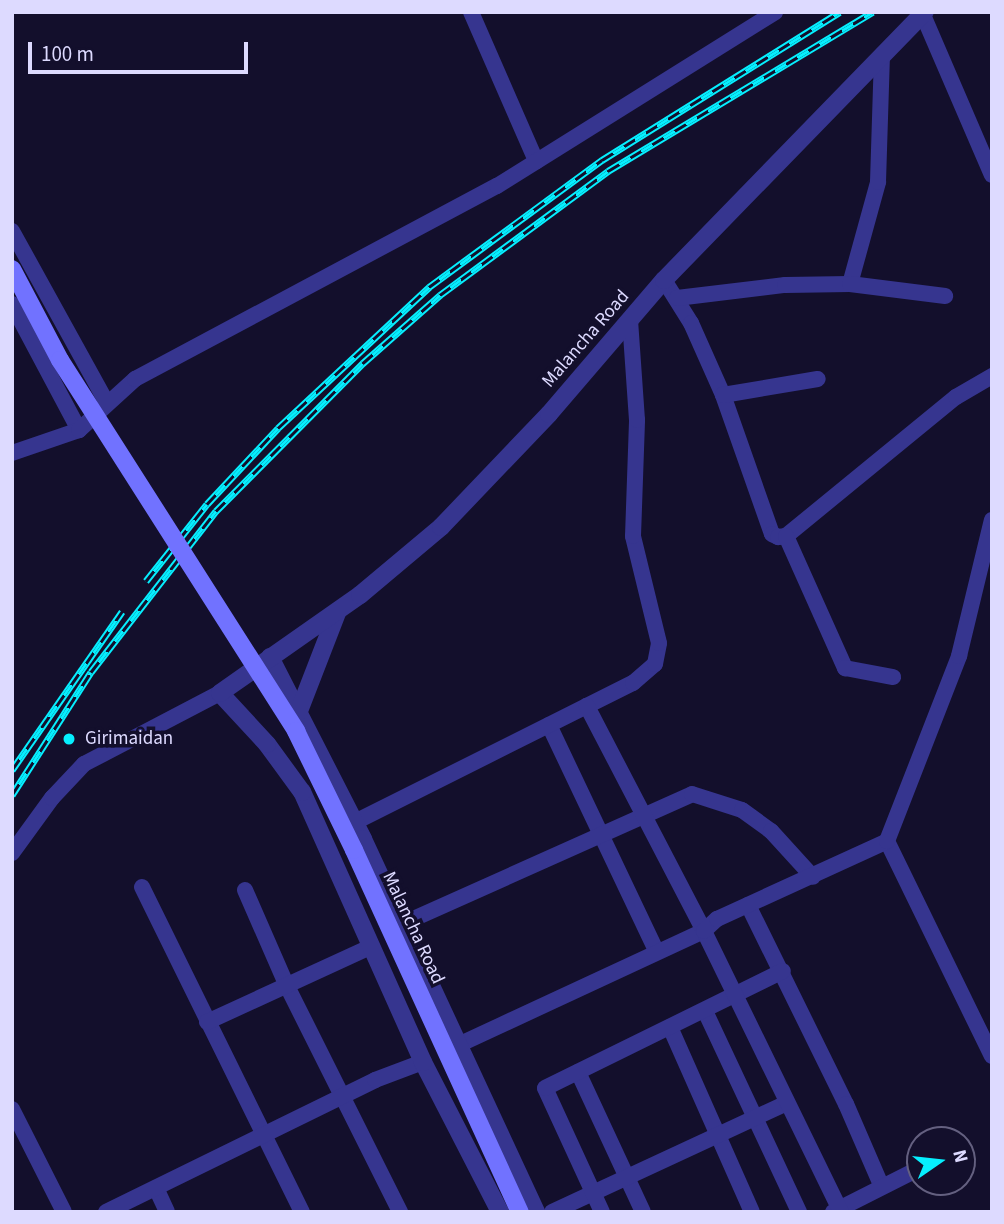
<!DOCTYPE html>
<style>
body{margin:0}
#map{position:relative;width:1004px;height:1224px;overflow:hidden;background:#130f2c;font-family:"Source Sans 3",sans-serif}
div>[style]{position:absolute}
.minor>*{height:16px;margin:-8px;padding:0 8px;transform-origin:8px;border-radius:8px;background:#36358f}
.tertiary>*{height:18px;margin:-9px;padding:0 9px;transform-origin:9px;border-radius:9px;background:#36358f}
.secondary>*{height:18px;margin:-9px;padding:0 9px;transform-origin:9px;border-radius:9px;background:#7172ff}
.rail>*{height:7px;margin-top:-3.5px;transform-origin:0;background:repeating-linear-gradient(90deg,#130f2c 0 13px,#06efff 0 26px);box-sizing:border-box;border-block:2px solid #06efff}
.secondary-bridge>*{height:18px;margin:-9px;padding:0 9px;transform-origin:9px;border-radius:9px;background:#7172ff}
.dots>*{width:19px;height:19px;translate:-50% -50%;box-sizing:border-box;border:4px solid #130f2c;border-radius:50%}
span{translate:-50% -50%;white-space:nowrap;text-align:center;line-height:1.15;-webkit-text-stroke:7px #130f2c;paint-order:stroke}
.street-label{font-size:19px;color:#dddaff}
.poi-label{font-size:19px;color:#dddaff}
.left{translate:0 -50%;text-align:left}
.frame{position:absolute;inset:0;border:14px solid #dddaff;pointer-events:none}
.north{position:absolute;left:906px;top:1126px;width:70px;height:70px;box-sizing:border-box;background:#130f2c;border:2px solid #646080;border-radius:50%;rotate:76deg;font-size:19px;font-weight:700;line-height:28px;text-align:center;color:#dddaff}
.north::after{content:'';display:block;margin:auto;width:24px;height:32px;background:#06efff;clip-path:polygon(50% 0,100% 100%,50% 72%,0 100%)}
.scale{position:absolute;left:28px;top:42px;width:220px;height:32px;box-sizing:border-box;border:4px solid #dddaff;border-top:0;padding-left:9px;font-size:21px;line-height:24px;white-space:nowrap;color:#dddaff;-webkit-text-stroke:5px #130f2c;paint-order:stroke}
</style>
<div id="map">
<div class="minor">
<div style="left:471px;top:12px;width:163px;rotate:66.4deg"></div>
<div style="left:923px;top:15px;width:174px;rotate:66.7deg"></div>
<div style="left:12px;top:231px;width:194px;rotate:61.1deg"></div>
<div style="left:664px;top:280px;width:51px;rotate:57.9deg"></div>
<div style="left:691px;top:323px;width:79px;rotate:66deg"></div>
<div style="left:723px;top:395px;width:147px;rotate:70.6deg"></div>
<div style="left:772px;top:534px;width:7px;rotate:27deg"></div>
<div style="left:778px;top:537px;width:8px;rotate:-7deg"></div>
<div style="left:786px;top:536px;width:220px;rotate:-39.3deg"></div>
<div style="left:956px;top:397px;width:42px;rotate:-30.3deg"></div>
<div style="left:850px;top:284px;width:106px;rotate:-74.6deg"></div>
<div style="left:878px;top:182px;width:126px;rotate:-88.2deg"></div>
<div style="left:677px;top:298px;width:109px;rotate:-6.9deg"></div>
<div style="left:785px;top:285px;width:65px;rotate:-0.9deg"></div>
<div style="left:850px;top:284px;width:96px;rotate:7.2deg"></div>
<div style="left:12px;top:304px;width:143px;rotate:62deg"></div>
<div style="left:723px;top:395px;width:96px;rotate:-9.6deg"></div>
<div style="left:12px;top:453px;width:71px;rotate:-18.9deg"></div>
<div style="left:79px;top:430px;width:76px;rotate:-42.3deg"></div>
<div style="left:135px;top:379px;width:410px;rotate:-28.1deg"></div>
<div style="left:497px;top:186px;width:328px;rotate:-32deg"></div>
<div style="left:786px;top:536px;width:145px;rotate:65.9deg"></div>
<div style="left:845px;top:668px;width:49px;rotate:10.6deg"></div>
<div style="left:549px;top:725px;width:251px;rotate:64.6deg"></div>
<div style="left:355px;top:822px;width:311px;rotate:-26.6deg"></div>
<div style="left:633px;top:683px;width:29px;rotate:-41deg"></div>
<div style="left:655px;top:664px;width:21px;rotate:-79deg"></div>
<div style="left:659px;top:643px;width:110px;rotate:-103.7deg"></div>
<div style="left:633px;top:536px;width:116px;rotate:-88deg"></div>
<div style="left:637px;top:420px;width:101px;rotate:-94deg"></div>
<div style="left:887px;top:841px;width:239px;rotate:64deg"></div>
<div style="left:12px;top:853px;width:68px;rotate:-54deg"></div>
<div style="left:52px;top:798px;width:47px;rotate:-46.7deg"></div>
<div style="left:84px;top:764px;width:153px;rotate:-27.6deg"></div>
<div style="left:142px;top:887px;width:362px;rotate:63.8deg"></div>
<div style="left:245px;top:890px;width:105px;rotate:66.4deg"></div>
<div style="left:287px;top:986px;width:253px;rotate:63.4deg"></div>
<div style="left:748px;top:905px;width:222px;rotate:63.8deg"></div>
<div style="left:846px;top:1104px;width:90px;rotate:66.6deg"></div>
<div style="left:402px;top:924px;width:318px;rotate:-24.1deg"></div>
<div style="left:692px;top:794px;width:52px;rotate:17.7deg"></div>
<div style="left:742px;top:810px;width:36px;rotate:36deg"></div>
<div style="left:771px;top:831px;width:62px;rotate:47.6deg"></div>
<div style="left:705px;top:1011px;width:222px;rotate:64.9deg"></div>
<div style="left:207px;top:1022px;width:179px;rotate:-24.7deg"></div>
<div style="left:670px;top:1027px;width:202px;rotate:66.1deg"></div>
<div style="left:456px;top:1046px;width:273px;rotate:-24.9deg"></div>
<div style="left:704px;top:931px;width:254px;rotate:-117.5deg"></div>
<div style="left:578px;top:1072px;width:154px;rotate:65.1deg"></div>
<div style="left:12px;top:1109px;width:115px;rotate:63.2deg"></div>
<div style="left:156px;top:1188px;width:26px;rotate:65deg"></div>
<div style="left:106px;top:1212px;width:300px;rotate:-26.1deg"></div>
<div style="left:375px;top:1080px;width:51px;rotate:-20.6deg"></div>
<div style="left:552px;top:1212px;width:259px;rotate:-24.9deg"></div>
<div style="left:602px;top:1212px;width:136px;rotate:-114.7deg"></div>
<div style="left:545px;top:1088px;width:265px;rotate:-26.2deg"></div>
<div style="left:833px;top:1212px;width:97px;rotate:-26.8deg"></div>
<div style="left:841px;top:1212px;width:313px;rotate:-116deg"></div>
<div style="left:704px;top:931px;width:18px;rotate:-43deg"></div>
<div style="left:717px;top:919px;width:187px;rotate:-24.6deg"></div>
<div style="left:887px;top:841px;width:199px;rotate:-68.7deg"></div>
<div style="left:959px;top:656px;width:140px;rotate:-76.4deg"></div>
</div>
<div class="tertiary">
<div style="left:270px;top:657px;width:204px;rotate:62.9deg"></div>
<div style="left:363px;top:839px;width:411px;rotate:65.1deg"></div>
<div style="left:299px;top:711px;width:105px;rotate:-68.8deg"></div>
<div style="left:500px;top:1212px;width:169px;rotate:-117.2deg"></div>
<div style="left:423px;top:1062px;width:296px;rotate:-114.1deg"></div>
<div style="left:302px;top:792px;width:59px;rotate:-126.1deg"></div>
<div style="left:267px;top:744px;width:69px;rotate:-132.7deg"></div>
<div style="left:220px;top:693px;width:171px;rotate:-35deg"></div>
<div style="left:360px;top:595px;width:106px;rotate:-40deg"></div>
<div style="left:441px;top:527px;width:156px;rotate:-46.3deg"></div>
<div style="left:549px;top:414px;width:177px;rotate:-49.4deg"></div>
<div style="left:664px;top:280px;width:374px;rotate:-45.8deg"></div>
</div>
<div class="secondary">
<div style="left:12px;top:269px;width:103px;rotate:62.2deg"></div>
<div style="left:354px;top:850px;width:398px;rotate:65.4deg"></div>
</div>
<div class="rail">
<div style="left:146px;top:581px;width:98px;rotate:-51.6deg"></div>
<div style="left:207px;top:504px;width:104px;rotate:-46.9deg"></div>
<div style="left:278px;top:428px;width:207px;rotate:-43deg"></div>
<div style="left:429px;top:287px;width:215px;rotate:-36.3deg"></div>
<div style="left:602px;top:160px;width:280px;rotate:-31.9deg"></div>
<div style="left:12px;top:770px;width:193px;rotate:-55.2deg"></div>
<div style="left:12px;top:795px;width:146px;rotate:-57.3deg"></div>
<div style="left:91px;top:672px;width:204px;rotate:-52.2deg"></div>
<div style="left:216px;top:511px;width:209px;rotate:-45.2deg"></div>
<div style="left:363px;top:363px;width:103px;rotate:-41.4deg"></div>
<div style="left:440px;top:295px;width:209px;rotate:-36.4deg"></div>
<div style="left:608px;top:171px;width:309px;rotate:-31deg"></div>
</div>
<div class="secondary-bridge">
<div style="left:60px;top:360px;width:440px;rotate:57.5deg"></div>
<div style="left:296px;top:731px;width:132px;rotate:64deg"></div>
</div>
<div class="dots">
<div style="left:69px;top:739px;background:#06efff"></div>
</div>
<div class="street-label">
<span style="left:586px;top:339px;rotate:-49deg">Malancha Road</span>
<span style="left:413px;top:928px;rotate:65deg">Malancha Road</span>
</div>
<div class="poi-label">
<span class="left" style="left:85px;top:739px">Girimaidan</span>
</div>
<div class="frame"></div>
<div class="north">N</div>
<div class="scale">100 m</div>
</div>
